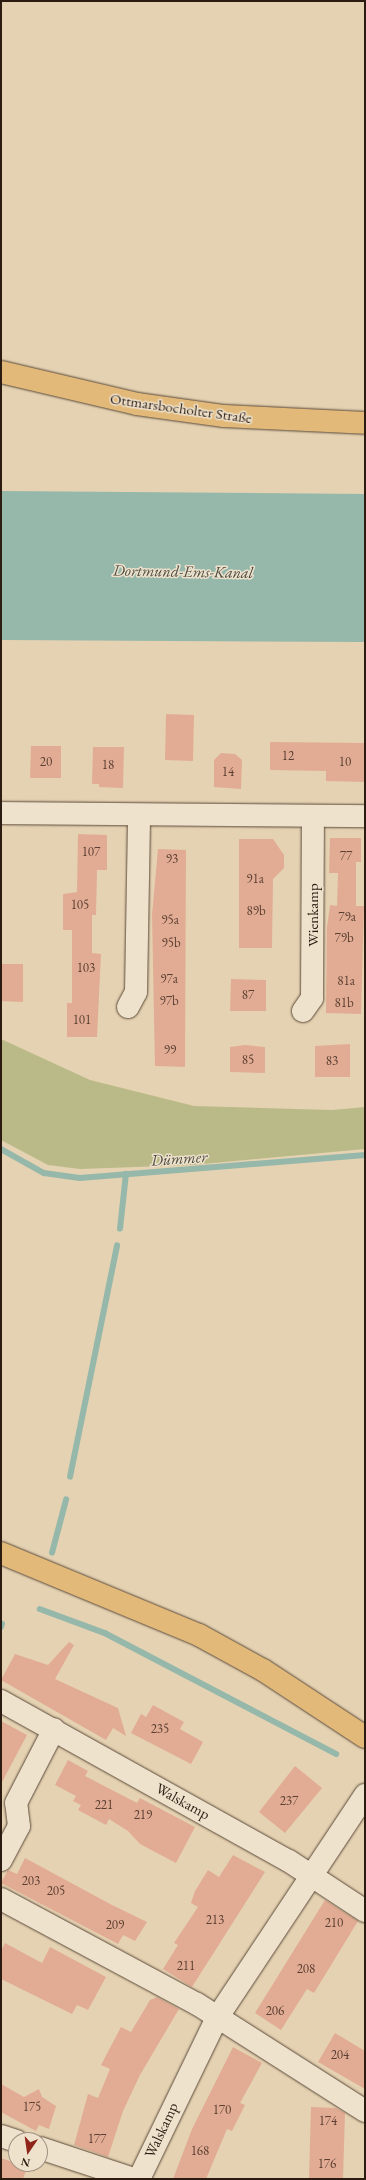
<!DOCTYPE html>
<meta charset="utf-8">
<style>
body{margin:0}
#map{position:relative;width:366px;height:2180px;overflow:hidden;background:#e5d2b2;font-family:"EB Garamond",serif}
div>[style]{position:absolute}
.green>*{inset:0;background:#baba88}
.water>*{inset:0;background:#96b8aa}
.stream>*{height:5.5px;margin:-2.75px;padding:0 2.75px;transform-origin:2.75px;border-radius:2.75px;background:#96b8aa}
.building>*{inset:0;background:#e2ac94}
.roads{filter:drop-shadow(0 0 1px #5a4939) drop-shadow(0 0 1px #5a4939)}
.minor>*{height:22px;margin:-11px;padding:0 11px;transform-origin:11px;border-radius:11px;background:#eee2cd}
.major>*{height:22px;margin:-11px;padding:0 11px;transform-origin:11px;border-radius:11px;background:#e2b979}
span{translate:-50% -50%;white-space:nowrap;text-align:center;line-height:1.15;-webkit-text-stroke:3px #eee2cd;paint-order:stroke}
.number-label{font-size:13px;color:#5a3f32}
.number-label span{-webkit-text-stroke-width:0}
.street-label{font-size:15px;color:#2c1b11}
.water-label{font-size:16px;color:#4c4a3f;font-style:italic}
.frame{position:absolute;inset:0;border:2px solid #2c1b11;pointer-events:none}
.north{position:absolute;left:8px;top:2132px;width:40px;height:40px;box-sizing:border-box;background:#eee2cd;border:1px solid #a09282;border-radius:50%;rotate:193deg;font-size:11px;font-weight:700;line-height:16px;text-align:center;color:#2c1b11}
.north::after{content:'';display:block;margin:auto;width:14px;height:18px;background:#8f2418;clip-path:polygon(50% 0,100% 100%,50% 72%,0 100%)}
</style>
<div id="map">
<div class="green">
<div style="clip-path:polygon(1px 1039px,90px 1080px,194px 1106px,332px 1110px,365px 1107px,365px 1149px,192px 1165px,80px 1169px,48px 1165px,1px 1140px)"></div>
</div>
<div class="water">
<div style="clip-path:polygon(1px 491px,365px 494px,365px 642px,1px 640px)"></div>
</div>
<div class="stream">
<div style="left:1px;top:1149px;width:49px;rotate:29.2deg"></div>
<div style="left:44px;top:1173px;width:36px;rotate:8deg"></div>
<div style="left:80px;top:1178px;width:286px;rotate:-4.6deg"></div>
<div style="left:120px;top:1229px;width:55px;rotate:-83.8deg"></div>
<div style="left:70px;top:1477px;width:236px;rotate:-78.5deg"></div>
<div style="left:52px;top:1553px;width:55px;rotate:-75.2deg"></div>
<div style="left:40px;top:1609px;width:69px;rotate:20.3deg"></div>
<div style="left:105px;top:1633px;width:261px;rotate:27.6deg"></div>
<div style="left:1px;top:1627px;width:3px;rotate:-72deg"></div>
</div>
<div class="building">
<div style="clip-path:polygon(166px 714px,194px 715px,193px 761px,165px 760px)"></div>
<div style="clip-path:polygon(270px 742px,364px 743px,364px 782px,326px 781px,326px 771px,270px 770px)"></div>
<div style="clip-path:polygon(31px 746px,61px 746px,61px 778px,30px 778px)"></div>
<div style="clip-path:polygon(93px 747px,124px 747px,123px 788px,99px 787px,99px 784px,92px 784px)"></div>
<div style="clip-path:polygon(221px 753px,235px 754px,242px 760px,241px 789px,214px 787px,214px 760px)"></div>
<div style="clip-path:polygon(78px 834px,107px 835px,107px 870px,97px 870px,96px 915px,92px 915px,92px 953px,101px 954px,97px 1037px,67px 1037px,67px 1003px,72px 1003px,72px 930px,63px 930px,63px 894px,77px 892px)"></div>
<div style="clip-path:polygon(330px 838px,361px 838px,361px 862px,356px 862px,356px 906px,364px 906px,361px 1014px,326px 1013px,327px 927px,330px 905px,337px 906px,338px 873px,329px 873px)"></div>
<div style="clip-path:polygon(239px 839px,273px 839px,284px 855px,284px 868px,273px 879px,272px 948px,239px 948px)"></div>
<div style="clip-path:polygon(158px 849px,186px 850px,185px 1067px,155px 1066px,152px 915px)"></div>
<div style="clip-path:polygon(1px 964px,23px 964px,23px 1002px,1px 1001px)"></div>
<div style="clip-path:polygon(231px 979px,266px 980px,266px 1011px,230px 1011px)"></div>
<div style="clip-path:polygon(350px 1044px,350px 1077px,315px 1077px,315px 1046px)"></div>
<div style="clip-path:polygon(245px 1045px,265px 1047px,265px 1073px,230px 1072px,230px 1047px)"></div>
<div style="clip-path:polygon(69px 1642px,74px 1645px,55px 1679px,118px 1708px,126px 1736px,113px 1728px,106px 1740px,1px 1680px,15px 1654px,48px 1665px)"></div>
<div style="clip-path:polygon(153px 1705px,184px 1722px,180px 1729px,203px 1742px,191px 1764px,131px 1733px,141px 1714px,146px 1717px)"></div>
<div style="clip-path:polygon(1px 1721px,27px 1735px,1px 1784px)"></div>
<div style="clip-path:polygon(68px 1760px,88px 1771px,85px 1776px,137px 1803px,140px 1798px,195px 1827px,176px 1863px,140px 1844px,128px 1831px,109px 1819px,106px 1825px,78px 1810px,81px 1805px,73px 1801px,76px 1796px,55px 1785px)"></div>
<div style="clip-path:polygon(295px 1766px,322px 1788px,285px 1833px,259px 1812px)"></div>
<div style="clip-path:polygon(233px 1855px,265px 1872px,192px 1987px,163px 1969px,178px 1945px,174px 1943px,198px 1907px,191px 1903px,195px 1891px,208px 1870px,219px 1877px)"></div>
<div style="clip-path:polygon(25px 1858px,112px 1905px,147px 1922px,135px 1941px,123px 1935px,118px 1944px,1px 1883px,8px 1870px,17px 1874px)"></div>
<div style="clip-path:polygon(325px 1900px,358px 1921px,314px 1993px,307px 1989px,281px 2030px,255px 2013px)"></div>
<div style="clip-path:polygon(5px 1943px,42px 1963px,50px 1947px,106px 1977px,88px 2010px,77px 2005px,72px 2014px,1px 1979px,1px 1951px)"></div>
<div style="clip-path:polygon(157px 1997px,179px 2009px,140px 2075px,123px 2111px,108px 2157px,74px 2145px,88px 2094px,98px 2098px,110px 2069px,101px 2065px,121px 2027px,131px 2032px,150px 2000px)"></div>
<div style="clip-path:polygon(335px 2033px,365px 2051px,365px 2089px,318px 2062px)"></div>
<div style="clip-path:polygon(233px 2047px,262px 2063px,240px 2103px,245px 2105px,232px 2131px,227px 2129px,206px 2179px,173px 2179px,192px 2129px)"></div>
<div style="clip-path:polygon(1px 2084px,24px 2097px,39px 2089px,42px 2097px,56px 2106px,49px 2129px,39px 2125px,36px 2131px,1px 2112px)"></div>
<div style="clip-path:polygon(311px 2107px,336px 2108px,345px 2113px,343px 2179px,309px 2179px)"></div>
<div style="clip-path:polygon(1px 2158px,27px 2167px,23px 2179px,1px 2179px)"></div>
</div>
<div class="roads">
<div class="minor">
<div style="left:1px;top:813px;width:364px;rotate:0.5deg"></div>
<div style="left:128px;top:1007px;width:17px;rotate:-62deg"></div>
<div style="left:136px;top:992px;width:177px;rotate:-89deg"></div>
<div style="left:303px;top:1011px;width:16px;rotate:-55deg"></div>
<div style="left:312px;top:998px;width:182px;rotate:-89.7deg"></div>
<div style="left:1px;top:1701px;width:329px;rotate:29.1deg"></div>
<div style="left:289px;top:1861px;width:91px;rotate:33.3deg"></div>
<div style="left:1px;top:1860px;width:38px;rotate:-62deg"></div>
<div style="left:19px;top:1826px;width:23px;rotate:-97deg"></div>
<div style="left:16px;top:1803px;width:83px;rotate:-62.8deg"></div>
<div style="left:1px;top:1899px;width:222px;rotate:28.2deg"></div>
<div style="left:197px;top:2004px;width:199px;rotate:32.5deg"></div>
<div style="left:1px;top:2136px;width:16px;rotate:18deg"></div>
<div style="left:40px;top:2148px;width:99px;rotate:18.3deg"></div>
<div style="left:139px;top:2179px;width:179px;rotate:-64.2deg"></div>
<div style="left:217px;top:2018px;width:268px;rotate:-56.4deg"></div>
</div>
<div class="major">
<div style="left:1px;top:372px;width:140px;rotate:13.2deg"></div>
<div style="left:137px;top:404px;width:88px;rotate:7.9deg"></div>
<div style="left:224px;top:416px;width:141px;rotate:2.8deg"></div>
<div style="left:1px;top:1553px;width:214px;rotate:22.5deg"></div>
<div style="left:199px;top:1635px;width:73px;rotate:28.7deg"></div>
<div style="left:263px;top:1670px;width:122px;rotate:33.3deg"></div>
</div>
</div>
<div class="number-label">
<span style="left:288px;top:756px">12</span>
<span style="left:46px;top:762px">20</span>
<span style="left:345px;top:762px">10</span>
<span style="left:108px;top:765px">18</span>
<span style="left:228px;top:772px">14</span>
<span style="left:91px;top:852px">107</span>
<span style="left:346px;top:856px">77</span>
<span style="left:172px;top:859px">93</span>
<span style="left:255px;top:879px">91a</span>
<span style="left:80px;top:905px">105</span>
<span style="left:256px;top:911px">89b</span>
<span style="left:347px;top:917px">79a</span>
<span style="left:170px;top:920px">95a</span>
<span style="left:344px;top:938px">79b</span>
<span style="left:171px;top:943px">95b</span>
<span style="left:86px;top:968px">103</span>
<span style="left:169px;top:979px">97a</span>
<span style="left:346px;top:981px">81a</span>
<span style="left:248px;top:995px">87</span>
<span style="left:169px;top:1001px">97b</span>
<span style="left:344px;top:1003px">81b</span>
<span style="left:82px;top:1020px">101</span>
<span style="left:170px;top:1050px">99</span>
<span style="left:248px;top:1060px">85</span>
<span style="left:332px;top:1061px">83</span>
<span style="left:160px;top:1729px">235</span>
<span style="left:289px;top:1801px">237</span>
<span style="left:104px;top:1805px">221</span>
<span style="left:143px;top:1815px">219</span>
<span style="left:31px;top:1881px">203</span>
<span style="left:56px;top:1891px">205</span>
<span style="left:215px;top:1920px">213</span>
<span style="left:334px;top:1923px">210</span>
<span style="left:115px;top:1925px">209</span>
<span style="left:186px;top:1966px">211</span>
<span style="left:306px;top:1969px">208</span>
<span style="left:275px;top:2011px">206</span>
<span style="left:340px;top:2055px">204</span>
<span style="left:32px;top:2107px">175</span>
<span style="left:222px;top:2110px">170</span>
<span style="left:328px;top:2121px">174</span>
<span style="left:97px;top:2139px">177</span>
<span style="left:200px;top:2151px">168</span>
<span style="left:327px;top:2164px">176</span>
</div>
<div class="street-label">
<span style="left:181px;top:408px;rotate:8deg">Ottmarsbocholter Straße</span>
<span style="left:313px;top:915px;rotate:-90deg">Wienkamp</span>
<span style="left:183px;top:1801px;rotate:29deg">Walskamp</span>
<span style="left:161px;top:2130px;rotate:-65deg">Walskamp</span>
</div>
<div class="water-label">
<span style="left:183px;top:572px;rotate:1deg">Dortmund-Ems-Kanal</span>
<span style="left:179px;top:1159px;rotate:-4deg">Dümmer</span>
</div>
<div class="frame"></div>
<div class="north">N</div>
</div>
